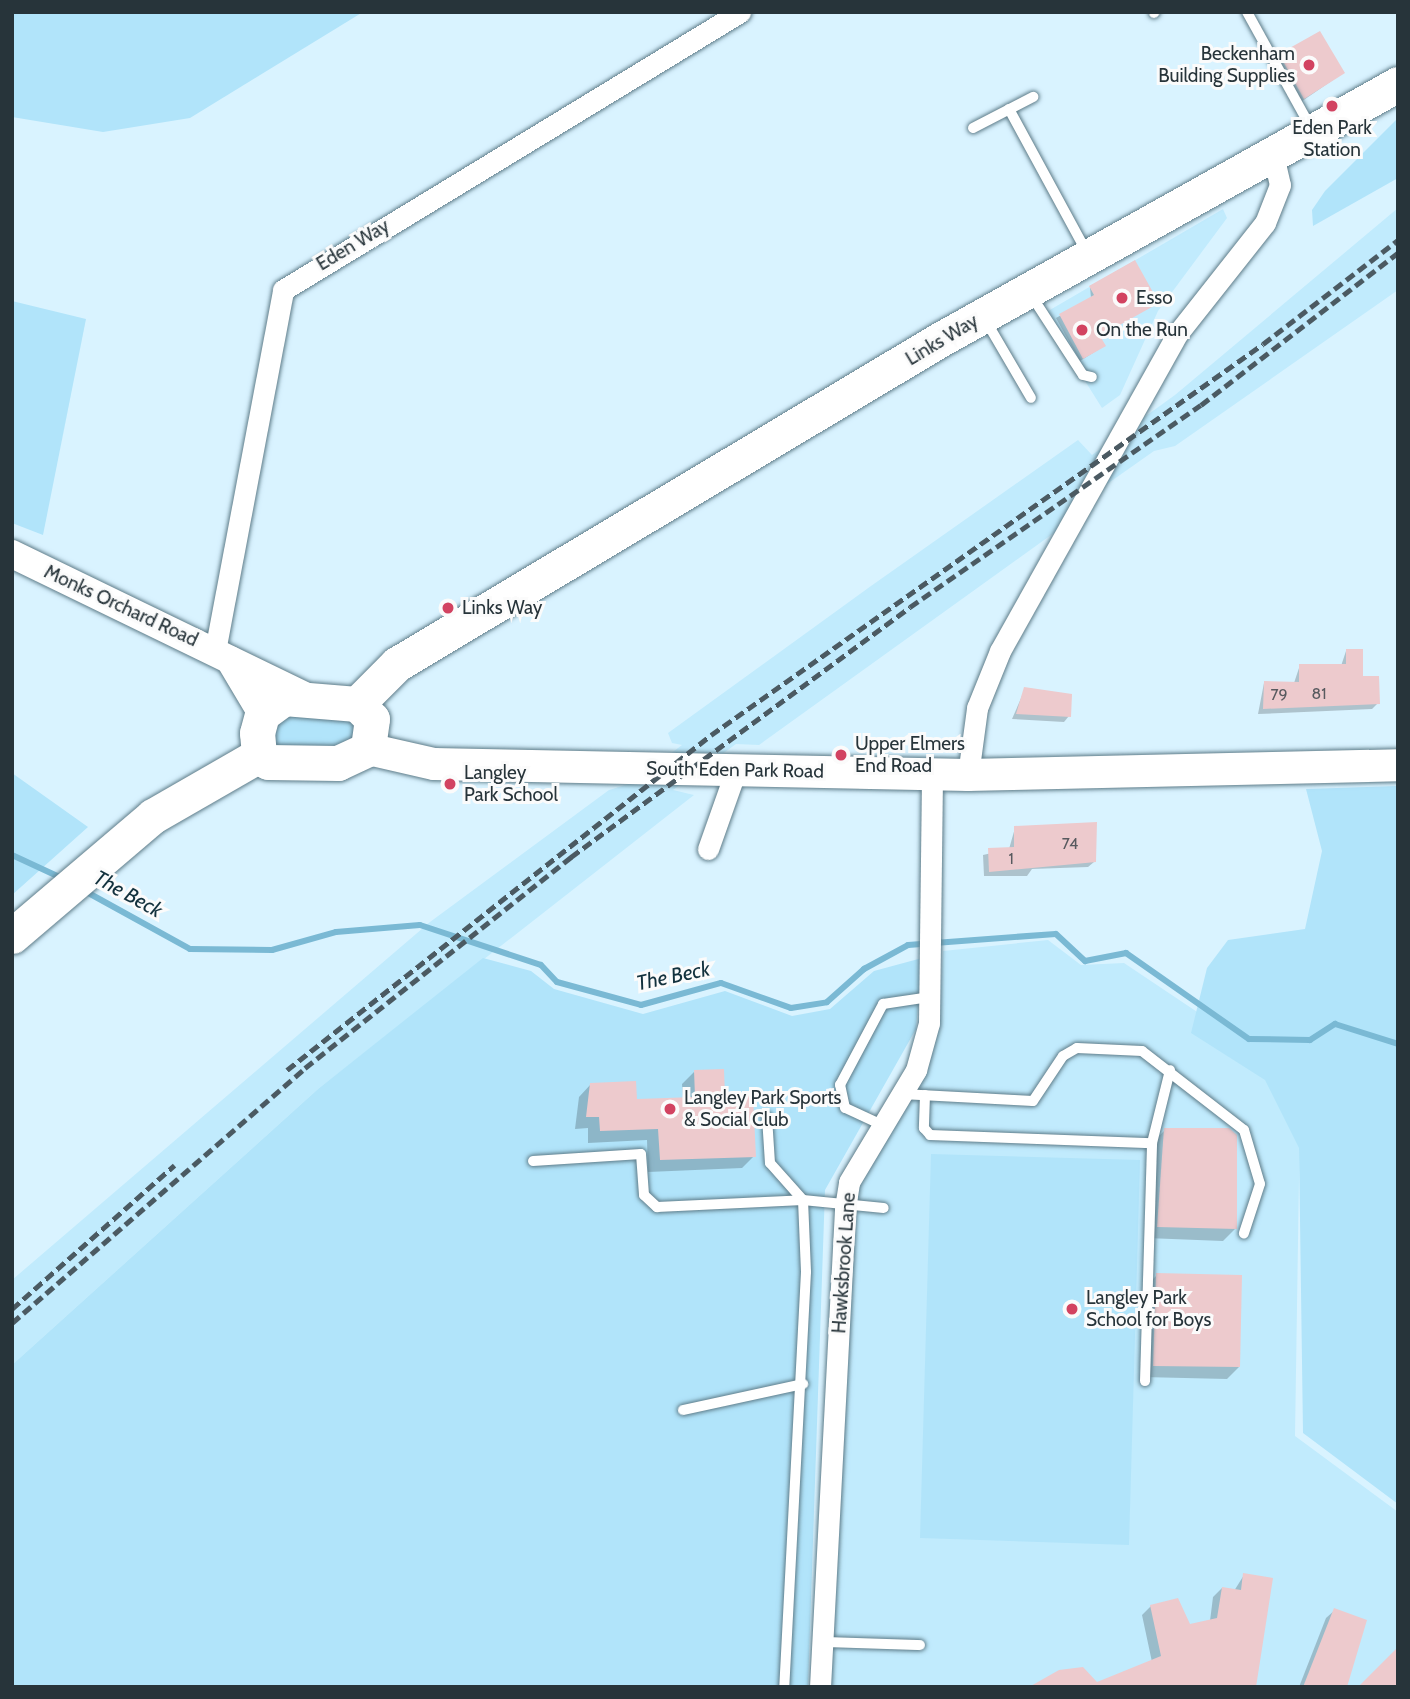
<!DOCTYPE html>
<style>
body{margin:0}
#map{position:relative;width:1410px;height:1699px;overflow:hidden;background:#d9f3ff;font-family:Cabin,sans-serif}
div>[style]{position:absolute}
.built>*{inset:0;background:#c1ebfd}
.green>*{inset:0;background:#b1e4fa}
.shadow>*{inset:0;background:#0003}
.stream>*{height:6px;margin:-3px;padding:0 3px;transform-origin:3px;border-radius:3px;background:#7ab9d4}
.building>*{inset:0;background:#edcacd}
.roads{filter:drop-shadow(0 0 2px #5e7c89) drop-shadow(0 0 2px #5e7c89)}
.service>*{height:10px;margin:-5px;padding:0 5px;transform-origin:5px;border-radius:5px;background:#fff}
.minor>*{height:21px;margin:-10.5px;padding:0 10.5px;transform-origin:10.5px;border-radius:10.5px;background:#fff}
.tertiary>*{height:28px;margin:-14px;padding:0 14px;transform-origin:14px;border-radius:14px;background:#fff}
.secondary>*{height:32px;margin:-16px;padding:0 16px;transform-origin:16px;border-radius:16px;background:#fff}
.primary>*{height:35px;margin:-17.5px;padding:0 17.5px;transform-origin:17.5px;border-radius:17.5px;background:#fff}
.rail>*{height:5px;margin-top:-2.5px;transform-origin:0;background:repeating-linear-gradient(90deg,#4b5a62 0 10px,transparent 0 15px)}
.dots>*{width:19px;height:19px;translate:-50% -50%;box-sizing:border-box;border:4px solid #fbfbfb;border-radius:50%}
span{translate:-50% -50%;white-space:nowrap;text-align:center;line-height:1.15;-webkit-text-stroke:6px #fbfbfb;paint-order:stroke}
.number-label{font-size:16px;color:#585a5f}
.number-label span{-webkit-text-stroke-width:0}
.poi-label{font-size:19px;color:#27343a}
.right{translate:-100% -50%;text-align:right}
.left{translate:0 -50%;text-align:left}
.street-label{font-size:19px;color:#27343a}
.water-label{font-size:21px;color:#12313d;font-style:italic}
.frame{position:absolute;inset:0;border:14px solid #27343a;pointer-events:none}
</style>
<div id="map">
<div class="built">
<div style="clip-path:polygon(1398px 208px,1398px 290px,1175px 446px,1154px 451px,1073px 508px,1058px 530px,759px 745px,736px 744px,673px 790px,694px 795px,318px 1089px,12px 1365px,12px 1280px,430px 922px,609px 790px,632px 783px,682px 745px,672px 743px,668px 733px,871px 586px,1078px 440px,1092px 455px,1175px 395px)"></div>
<div style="clip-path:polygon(1223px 209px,1227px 218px,1158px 311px,1120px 395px,1102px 408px,1043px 314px)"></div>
<div style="clip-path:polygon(1048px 940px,1081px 965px,1124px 963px,1251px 1048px,1301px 1049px,1295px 1436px,1398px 1512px,1398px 1687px,819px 1687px,857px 1185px,939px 1023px,943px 951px)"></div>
</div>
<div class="green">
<div style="clip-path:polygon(12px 12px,363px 12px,190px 118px,103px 132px,12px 117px)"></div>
<div style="clip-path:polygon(1398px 118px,1398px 178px,1313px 226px,1312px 210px,1325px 191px)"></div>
<div style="clip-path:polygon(12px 301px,86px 319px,43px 535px,12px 523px)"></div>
<div style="clip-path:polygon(280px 715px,353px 717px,360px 741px,278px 756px,267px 730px)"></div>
<div style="clip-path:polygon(12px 773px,88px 827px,12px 895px)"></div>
<div style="clip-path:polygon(1398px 786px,1398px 1504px,1303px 1433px,1299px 1148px,1265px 1080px,1191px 1033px,1207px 968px,1228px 940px,1305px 929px,1322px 851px,1306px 789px)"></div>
<div style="clip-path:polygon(483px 958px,531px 971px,554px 989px,643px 1014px,725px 991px,792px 1016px,830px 1009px,874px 971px,922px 958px,916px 1029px,825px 1190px,808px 1687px,12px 1687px,12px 1365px,318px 1089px)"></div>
<div style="clip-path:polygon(931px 1154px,1140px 1160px,1129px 1545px,920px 1538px)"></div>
</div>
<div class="shadow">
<div style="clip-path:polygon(1280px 55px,1343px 73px,1295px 106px,1271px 64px)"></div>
<div style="clip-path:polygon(1135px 262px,1099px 337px,1104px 346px,1080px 361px,1056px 318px,1091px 298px,1090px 287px)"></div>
<div style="clip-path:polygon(1346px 651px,1378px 703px,1372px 709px,1258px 714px,1264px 683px,1294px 683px,1300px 665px,1341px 666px)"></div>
<div style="clip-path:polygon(1025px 689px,1069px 716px,1064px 722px,1012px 719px)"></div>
<div style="clip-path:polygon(1015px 828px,1094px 862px,1088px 867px,1032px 869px,1027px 876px,984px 876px,983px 855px,1009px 849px)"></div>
<div style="clip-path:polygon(694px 1072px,724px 1098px,754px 1156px,742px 1168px,648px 1172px,647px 1140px,588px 1143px,588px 1128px,575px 1129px,579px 1097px,591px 1084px,635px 1101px,683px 1099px,682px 1084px)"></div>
<div style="clip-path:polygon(1165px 1130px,1235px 1229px,1223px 1241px,1146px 1238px,1153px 1142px)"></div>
<div style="clip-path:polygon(1157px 1275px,1239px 1367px,1227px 1379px,1142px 1377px,1145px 1287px)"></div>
<div style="clip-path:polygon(1244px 1575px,1254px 1687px,1096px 1684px,1152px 1662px,1142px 1615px,1151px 1606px,1189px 1626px,1210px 1621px,1213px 1597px,1222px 1588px,1234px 1591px)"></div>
<div style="clip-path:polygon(1335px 1610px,1344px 1687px,1299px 1687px,1326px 1618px)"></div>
</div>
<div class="stream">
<div style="left:12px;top:855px;width:57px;rotate:24.8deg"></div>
<div style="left:83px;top:890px;width:122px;rotate:28.9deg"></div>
<div style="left:190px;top:949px;width:82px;rotate:0.7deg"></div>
<div style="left:272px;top:950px;width:66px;rotate:-15.7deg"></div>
<div style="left:336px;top:932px;width:84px;rotate:-4.8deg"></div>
<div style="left:420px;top:925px;width:127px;rotate:18.3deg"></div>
<div style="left:541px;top:965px;width:23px;rotate:47deg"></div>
<div style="left:557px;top:982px;width:87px;rotate:15.3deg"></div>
<div style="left:641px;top:1005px;width:83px;rotate:-15.4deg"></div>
<div style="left:721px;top:983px;width:74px;rotate:19.7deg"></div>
<div style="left:791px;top:1008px;width:36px;rotate:-9deg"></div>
<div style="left:827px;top:1002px;width:50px;rotate:-41.7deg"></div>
<div style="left:864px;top:969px;width:50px;rotate:-28.6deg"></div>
<div style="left:908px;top:945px;width:148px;rotate:-4.3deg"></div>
<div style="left:1056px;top:934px;width:40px;rotate:43deg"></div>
<div style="left:1085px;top:961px;width:42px;rotate:-11deg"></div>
<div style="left:1126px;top:953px;width:150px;rotate:35deg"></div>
<div style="left:1249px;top:1039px;width:61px;rotate:0.9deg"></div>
<div style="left:1310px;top:1040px;width:30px;rotate:-33deg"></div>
<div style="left:1335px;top:1024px;width:66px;rotate:17.6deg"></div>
</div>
<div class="building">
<div style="clip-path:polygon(1320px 31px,1345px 73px,1304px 99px,1279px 54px)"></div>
<div style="clip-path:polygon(1135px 260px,1159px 303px,1100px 336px,1106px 346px,1083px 359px,1059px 314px,1094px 295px,1089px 286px)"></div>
<div style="clip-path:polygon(1346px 649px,1363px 649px,1363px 676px,1379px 676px,1380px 704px,1263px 709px,1264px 681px,1299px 682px,1299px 664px,1346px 664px)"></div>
<div style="clip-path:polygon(1024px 687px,1072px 694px,1071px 717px,1016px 714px)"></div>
<div style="clip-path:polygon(1097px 822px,1096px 862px,989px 872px,988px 848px,1014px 847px,1014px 826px)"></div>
<div style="clip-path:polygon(724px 1069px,725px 1096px,753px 1095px,756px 1157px,660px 1160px,658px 1129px,600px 1131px,599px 1117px,586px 1117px,590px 1083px,636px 1081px,637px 1099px,695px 1097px,694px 1070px)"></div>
<div style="clip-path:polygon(1164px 1128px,1229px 1128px,1237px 1135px,1237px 1229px,1157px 1227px)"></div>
<div style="clip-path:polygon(1156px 1273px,1242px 1275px,1240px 1367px,1153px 1366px)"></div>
<div style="clip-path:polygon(1243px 1573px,1273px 1578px,1256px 1687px,1029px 1687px,1059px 1670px,1083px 1667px,1097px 1682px,1161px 1656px,1150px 1605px,1178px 1598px,1190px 1624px,1217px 1618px,1222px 1587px,1241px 1590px)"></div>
<div style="clip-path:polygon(1334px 1608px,1367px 1620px,1347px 1687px,1303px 1687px)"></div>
<div style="clip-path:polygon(1398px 1647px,1398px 1687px,1358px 1687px)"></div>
</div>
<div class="roads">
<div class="service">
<div style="left:1247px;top:12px;width:130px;rotate:61.1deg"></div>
<div style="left:1154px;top:13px;width:1px;rotate:-45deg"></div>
<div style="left:1009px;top:109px;width:162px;rotate:61.5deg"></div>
<div style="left:973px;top:128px;width:68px;rotate:-27.3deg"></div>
<div style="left:1031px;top:295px;width:95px;rotate:57deg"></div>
<div style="left:1083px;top:375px;width:9px;rotate:13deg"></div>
<div style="left:986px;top:321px;width:89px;rotate:59.7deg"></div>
<div style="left:902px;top:1094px;width:131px;rotate:3.1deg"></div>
<div style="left:1033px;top:1101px;width:54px;rotate:-56.3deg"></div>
<div style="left:1063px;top:1056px;width:16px;rotate:-30deg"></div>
<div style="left:1077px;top:1048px;width:65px;rotate:2.6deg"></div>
<div style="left:1142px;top:1051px;width:129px;rotate:37.8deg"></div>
<div style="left:1244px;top:1130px;width:56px;rotate:73.5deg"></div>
<div style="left:1260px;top:1184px;width:52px;rotate:108.1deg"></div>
<div style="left:925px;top:1095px;width:33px;rotate:92deg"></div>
<div style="left:924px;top:1128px;width:9px;rotate:49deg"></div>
<div style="left:930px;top:1135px;width:222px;rotate:2.1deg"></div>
<div style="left:767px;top:1117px;width:46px;rotate:86.3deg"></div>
<div style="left:770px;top:1163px;width:50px;rotate:48.3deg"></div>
<div style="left:803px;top:1200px;width:72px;rotate:87.6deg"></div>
<div style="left:806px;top:1272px;width:416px;rotate:93deg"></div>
<div style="left:880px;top:1124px;width:38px;rotate:-155deg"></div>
<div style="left:845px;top:1108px;width:24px;rotate:-102deg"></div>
<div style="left:840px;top:1085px;width:92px;rotate:-62deg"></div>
<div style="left:883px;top:1004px;width:48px;rotate:-8.5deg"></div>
<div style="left:533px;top:1161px;width:108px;rotate:-3.7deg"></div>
<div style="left:641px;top:1154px;width:41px;rotate:85.8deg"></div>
<div style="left:644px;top:1195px;width:18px;rotate:43deg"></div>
<div style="left:657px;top:1207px;width:146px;rotate:-2.7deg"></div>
<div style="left:803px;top:1200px;width:81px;rotate:5.6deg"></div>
<div style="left:1145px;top:1381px;width:238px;rotate:-88.3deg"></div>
<div style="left:1152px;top:1143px;width:75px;rotate:-76.1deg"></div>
<div style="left:683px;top:1410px;width:123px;rotate:-12.2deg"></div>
<div style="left:823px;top:1642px;width:97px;rotate:1.8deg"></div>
</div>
<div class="minor">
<div style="left:215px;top:651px;width:367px;rotate:-79.3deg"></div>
<div style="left:283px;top:290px;width:535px;rotate:-31.31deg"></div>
<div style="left:968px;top:775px;width:68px;rotate:-82.3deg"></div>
<div style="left:977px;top:708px;width:61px;rotate:-68deg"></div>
<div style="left:1000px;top:651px;width:364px;rotate:-60.8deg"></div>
<div style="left:1178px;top:333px;width:140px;rotate:-51.7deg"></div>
<div style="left:1265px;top:223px;width:41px;rotate:-68.5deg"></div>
<div style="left:1280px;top:185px;width:31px;rotate:-103deg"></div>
<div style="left:708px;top:849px;width:84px;rotate:-70.5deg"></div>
<div style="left:820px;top:1687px;width:480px;rotate:-87deg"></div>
<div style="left:845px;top:1208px;width:26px;rotate:-81deg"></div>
<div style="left:849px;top:1182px;width:131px;rotate:-59.1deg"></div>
<div style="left:916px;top:1070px;width:49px;rotate:-74.5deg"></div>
<div style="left:929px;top:1023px;width:249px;rotate:-89.3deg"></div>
</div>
<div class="tertiary">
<div style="left:12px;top:554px;width:325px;rotate:25.9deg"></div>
<div style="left:230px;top:660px;width:63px;rotate:59.3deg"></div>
</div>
<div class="secondary">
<div style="left:368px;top:749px;width:68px;rotate:12.8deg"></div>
<div style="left:434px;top:764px;width:534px;rotate:1.18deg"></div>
<div style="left:968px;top:775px;width:430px;rotate:-1.3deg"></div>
</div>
<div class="primary">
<div style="left:284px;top:698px;width:73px;rotate:4.7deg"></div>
<div style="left:357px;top:704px;width:21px;rotate:45deg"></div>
<div style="left:372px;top:719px;width:30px;rotate:98deg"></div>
<div style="left:368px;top:749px;width:33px;rotate:155deg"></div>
<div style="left:338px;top:763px;width:70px;rotate:-179.2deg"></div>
<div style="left:268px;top:762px;width:11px;rotate:-142deg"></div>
<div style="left:259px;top:755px;width:22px;rotate:-95deg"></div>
<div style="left:257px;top:733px;width:20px;rotate:-75deg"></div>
<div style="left:262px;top:714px;width:27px;rotate:-36deg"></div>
<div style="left:357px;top:704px;width:57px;rotate:-45deg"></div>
<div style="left:397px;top:664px;width:634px;rotate:-30.86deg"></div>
<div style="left:941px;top:339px;width:523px;rotate:-29.16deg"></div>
<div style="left:12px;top:936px;width:185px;rotate:-40.4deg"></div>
<div style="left:153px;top:816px;width:122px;rotate:-29.9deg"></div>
</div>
</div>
<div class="rail">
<div style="left:287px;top:1070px;width:540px;rotate:-38.31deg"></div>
<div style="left:711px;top:735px;width:676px;rotate:-35.31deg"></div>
<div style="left:1263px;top:344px;width:170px;rotate:-37.6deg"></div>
<div style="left:12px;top:1309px;width:217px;rotate:-41.5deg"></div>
<div style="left:12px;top:1323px;width:388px;rotate:-41deg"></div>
<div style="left:305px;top:1068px;width:340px;rotate:-38.4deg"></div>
<div style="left:571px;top:857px;width:421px;rotate:-36.4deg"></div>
<div style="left:910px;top:607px;width:354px;rotate:-34.8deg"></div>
<div style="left:1201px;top:405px;width:249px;rotate:-37.7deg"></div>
</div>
<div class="dots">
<div style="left:1309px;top:65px;background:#d24361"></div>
<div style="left:1332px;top:106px;background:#d24361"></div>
<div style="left:1122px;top:298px;background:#d24361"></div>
<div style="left:1082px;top:330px;background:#d24361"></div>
<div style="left:448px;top:608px;background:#d24361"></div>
<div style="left:841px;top:755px;background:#d24361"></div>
<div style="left:450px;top:784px;background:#d24361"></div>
<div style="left:670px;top:1109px;background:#d24361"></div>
<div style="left:1072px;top:1309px;background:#d24361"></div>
</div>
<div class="number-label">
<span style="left:1319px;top:694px">81</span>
<span style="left:1279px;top:695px">79</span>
<span style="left:1070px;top:844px">74</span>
<span style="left:1011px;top:859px">1</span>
</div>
<div class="poi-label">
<span class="right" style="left:1295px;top:65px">Beckenham<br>Building Supplies</span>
<span style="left:1332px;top:139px">Eden Park<br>Station</span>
<span class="left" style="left:1136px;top:298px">Esso</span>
<span class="left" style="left:1096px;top:330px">On the Run</span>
<span class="left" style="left:462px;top:608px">Links Way</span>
<span class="left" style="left:855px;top:755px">Upper Elmers<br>End Road</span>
<span class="left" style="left:464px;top:784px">Langley<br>Park School</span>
<span class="left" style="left:684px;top:1109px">Langley Park Sports<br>&amp; Social Club</span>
<span class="left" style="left:1086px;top:1309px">Langley Park<br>School for Boys</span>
</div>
<div class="street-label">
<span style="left:353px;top:245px;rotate:-31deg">Eden Way</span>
<span style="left:942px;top:340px;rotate:-31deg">Links Way</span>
<span style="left:121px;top:606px;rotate:25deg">Monks Orchard Road</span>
<span style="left:735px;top:770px;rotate:1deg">South Eden Park Road</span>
<span style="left:844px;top:1263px;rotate:-86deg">Hawksbrook Lane</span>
</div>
<div class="water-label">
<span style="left:128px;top:894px;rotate:29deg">The Beck</span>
<span style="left:673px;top:976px;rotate:-12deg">The Beck</span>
</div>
<div class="frame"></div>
</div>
